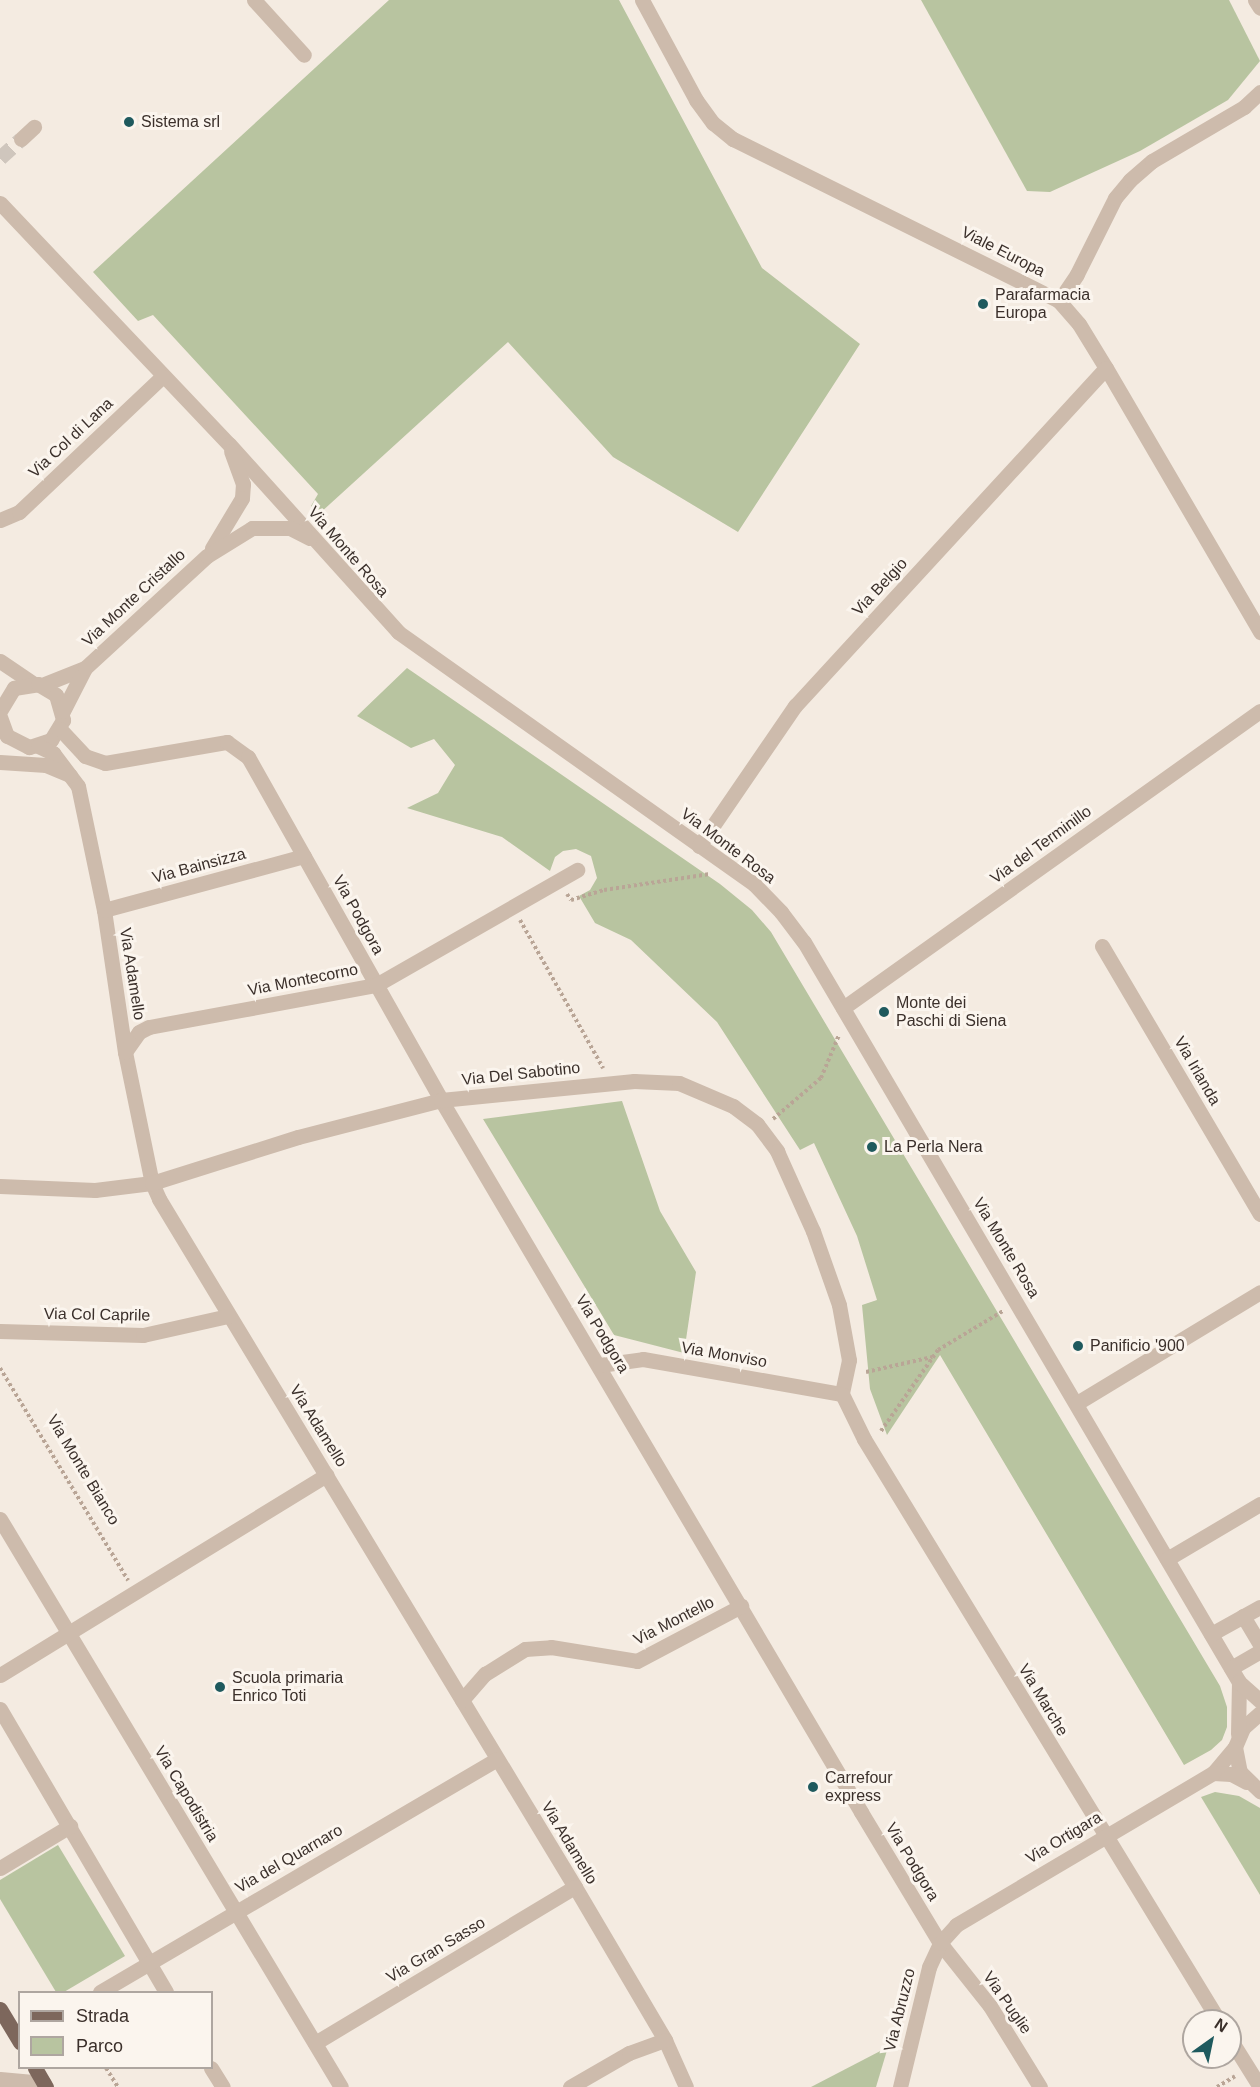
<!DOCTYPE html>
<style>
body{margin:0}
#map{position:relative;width:1260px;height:2087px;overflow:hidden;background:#f4ebe1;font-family:Helvetica,sans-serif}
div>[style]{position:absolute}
.green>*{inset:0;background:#b8c4a0}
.minor-tunnel>*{height:15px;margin-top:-7.5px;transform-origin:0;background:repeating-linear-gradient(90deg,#cfc6bd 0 15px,transparent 0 23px)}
.path>*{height:4px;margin-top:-2px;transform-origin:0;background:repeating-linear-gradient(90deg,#b9a596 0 3px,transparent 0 6px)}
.minor>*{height:15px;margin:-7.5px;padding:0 7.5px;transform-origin:7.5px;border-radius:7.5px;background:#cdbbac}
.major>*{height:15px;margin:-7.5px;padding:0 7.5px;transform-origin:7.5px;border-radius:7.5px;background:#7d675c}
.dots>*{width:16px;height:16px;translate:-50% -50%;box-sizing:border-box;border:3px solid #fbf5ee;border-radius:50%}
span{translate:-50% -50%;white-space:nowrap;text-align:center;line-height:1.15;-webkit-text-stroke:6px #fbf5ee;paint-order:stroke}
.poi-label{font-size:16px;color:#3b302b}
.left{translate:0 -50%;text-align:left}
.street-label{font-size:16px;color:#3b302b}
.legend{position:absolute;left:18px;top:1991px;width:195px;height:78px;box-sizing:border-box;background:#fbf5ee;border:2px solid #aea6a0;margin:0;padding:8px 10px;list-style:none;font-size:18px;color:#3b302b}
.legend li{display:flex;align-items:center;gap:12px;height:30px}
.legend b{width:30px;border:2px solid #aea6a0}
.north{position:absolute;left:1182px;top:2009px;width:60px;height:60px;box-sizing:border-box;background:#fbf5ee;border:2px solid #aea6a0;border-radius:50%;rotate:33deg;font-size:16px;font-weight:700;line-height:24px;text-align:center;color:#3b302b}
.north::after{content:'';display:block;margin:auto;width:21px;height:27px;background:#1f5a5e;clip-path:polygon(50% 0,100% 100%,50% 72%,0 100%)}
</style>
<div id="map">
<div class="green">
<div style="clip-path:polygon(389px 0,619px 0,762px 268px,860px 344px,738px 532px,613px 457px,508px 342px,319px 514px,311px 506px,318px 494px,153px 315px,138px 321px,93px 272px)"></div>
<div style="clip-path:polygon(921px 0,1229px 0,1260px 61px,1228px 100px,1140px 151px,1050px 192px,1027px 191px)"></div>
<div style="clip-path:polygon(407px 668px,720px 884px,752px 910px,771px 932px,1220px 1686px,1227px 1707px,1227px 1727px,1222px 1740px,1211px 1750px,1184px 1765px,940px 1355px,887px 1435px,870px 1389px,862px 1305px,877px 1300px,857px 1236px,814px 1143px,800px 1150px,717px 1022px,631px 940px,595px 923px,579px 896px,590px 890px,597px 878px,591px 856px,576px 849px,563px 851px,555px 857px,550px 871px,502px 837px,407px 808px,438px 793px,455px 765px,434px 739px,411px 748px,357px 716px)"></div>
<div style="clip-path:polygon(622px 1101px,660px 1211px,696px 1272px,684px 1353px,614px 1335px,483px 1119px)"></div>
<div style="clip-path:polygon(1215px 1792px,1239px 1796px,1260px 1808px,1260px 1895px,1201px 1797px)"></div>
<div style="clip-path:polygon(58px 1845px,125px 1956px,64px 1992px,56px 1992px,0 1899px,0 1880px)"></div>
<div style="clip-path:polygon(888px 2047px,876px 2087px,811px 2087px)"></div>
</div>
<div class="minor-tunnel">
<div style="left:0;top:158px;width:28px;rotate:-42deg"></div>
</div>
<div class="path">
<div style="left:567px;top:894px;width:7px;rotate:56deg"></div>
<div style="left:571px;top:900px;width:34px;rotate:-17deg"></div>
<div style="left:604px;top:890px;width:107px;rotate:-8.6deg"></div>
<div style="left:520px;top:920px;width:170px;rotate:60.7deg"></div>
<div style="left:773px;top:1119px;width:63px;rotate:-40.5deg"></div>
<div style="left:821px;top:1078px;width:47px;rotate:-67.3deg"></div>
<div style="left:0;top:1368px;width:248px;rotate:58.9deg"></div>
<div style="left:866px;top:1372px;width:68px;rotate:-12.8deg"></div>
<div style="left:881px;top:1431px;width:99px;rotate:-54.9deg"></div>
<div style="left:938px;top:1350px;width:76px;rotate:-31deg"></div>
<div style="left:106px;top:2068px;width:22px;rotate:58deg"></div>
<div style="left:1217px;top:2087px;width:21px;rotate:-31deg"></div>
</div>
<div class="minor">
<div style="left:254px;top:0;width:74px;rotate:47.7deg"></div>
<div style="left:642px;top:0;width:114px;rotate:61.6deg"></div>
<div style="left:696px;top:100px;width:29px;rotate:54deg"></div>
<div style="left:713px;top:123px;width:26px;rotate:39deg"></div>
<div style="left:733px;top:139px;width:364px;rotate:26.4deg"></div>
<div style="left:1059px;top:301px;width:30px;rotate:49deg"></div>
<div style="left:1079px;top:324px;width:52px;rotate:58.5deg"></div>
<div style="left:1106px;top:368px;width:306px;rotate:59.7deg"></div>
<div style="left:1255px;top:0;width:9px;rotate:58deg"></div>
<div style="left:21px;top:139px;width:18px;rotate:-43deg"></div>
<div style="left:0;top:203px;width:332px;rotate:46.5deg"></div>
<div style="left:229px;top:444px;width:253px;rotate:48deg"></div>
<div style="left:398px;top:632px;width:436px;rotate:35.3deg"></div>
<div style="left:754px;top:884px;width:39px;rotate:46deg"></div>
<div style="left:781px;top:912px;width:38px;rotate:53deg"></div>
<div style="left:804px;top:942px;width:858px;rotate:59.55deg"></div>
<div style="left:1059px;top:301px;width:32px;rotate:-56deg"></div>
<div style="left:1077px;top:274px;width:85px;rotate:-63.4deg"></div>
<div style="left:1115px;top:198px;width:23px;rotate:-50deg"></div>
<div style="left:1130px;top:180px;width:29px;rotate:-41deg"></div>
<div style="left:1152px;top:161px;width:107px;rotate:-30.4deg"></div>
<div style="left:1244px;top:107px;width:22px;rotate:-43deg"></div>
<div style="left:0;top:520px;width:21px;rotate:-23deg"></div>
<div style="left:19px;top:512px;width:197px;rotate:-43.4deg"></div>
<div style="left:212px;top:548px;width:58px;rotate:-59deg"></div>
<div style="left:242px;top:498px;width:14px;rotate:-86deg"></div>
<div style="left:243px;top:484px;width:35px;rotate:-110deg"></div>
<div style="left:0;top:661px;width:40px;rotate:34deg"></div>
<div style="left:42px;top:685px;width:46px;rotate:-21.6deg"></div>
<div style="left:0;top:711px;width:27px;rotate:-59deg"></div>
<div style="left:14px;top:688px;width:24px;rotate:-9deg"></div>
<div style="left:38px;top:684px;width:21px;rotate:31deg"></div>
<div style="left:56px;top:695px;width:26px;rotate:74deg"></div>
<div style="left:63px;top:720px;width:23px;rotate:121deg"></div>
<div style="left:51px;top:740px;width:23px;rotate:162deg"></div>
<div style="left:29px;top:747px;width:25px;rotate:-153deg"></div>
<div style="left:7px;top:736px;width:20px;rotate:-110deg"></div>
<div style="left:63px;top:711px;width:48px;rotate:-62.9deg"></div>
<div style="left:85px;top:668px;width:166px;rotate:-42.6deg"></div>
<div style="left:207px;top:556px;width:53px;rotate:-31.9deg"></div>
<div style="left:252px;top:528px;width:38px"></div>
<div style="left:290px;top:528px;width:22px;rotate:27deg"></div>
<div style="left:60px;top:729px;width:37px;rotate:47deg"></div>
<div style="left:85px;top:756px;width:21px;rotate:19deg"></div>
<div style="left:105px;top:763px;width:124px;rotate:-9.8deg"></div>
<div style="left:227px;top:742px;width:26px;rotate:36deg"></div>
<div style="left:248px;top:757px;width:394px;rotate:60.6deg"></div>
<div style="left:441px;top:1100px;width:827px;rotate:59.46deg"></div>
<div style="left:861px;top:1812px;width:153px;rotate:58.9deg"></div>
<div style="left:940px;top:1943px;width:80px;rotate:51.6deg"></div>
<div style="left:990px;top:2006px;width:95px;rotate:58.3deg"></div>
<div style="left:38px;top:746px;width:17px;rotate:25deg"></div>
<div style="left:53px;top:753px;width:41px;rotate:52.9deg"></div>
<div style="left:78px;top:786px;width:127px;rotate:78.2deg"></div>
<div style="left:104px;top:910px;width:144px;rotate:81.6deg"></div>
<div style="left:125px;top:1052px;width:134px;rotate:78.4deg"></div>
<div style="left:152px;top:1183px;width:17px;rotate:66deg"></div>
<div style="left:159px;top:1199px;width:804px;rotate:58.84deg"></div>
<div style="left:575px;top:1887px;width:178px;rotate:59.5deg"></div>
<div style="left:665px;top:2040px;width:51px;rotate:65.9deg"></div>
<div style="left:0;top:762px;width:46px;rotate:3.7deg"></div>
<div style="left:46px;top:765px;width:26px;rotate:23deg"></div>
<div style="left:699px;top:846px;width:170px;rotate:-55.6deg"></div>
<div style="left:795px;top:706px;width:459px;rotate:-47.4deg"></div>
<div style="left:104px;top:910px;width:207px;rotate:-15.1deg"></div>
<div style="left:1102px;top:946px;width:311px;rotate:59.5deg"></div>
<div style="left:843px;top:1008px;width:512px;rotate:-35.46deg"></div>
<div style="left:125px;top:1052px;width:24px;rotate:-55deg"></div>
<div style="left:139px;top:1032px;width:11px;rotate:-27deg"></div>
<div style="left:149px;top:1027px;width:231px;rotate:-10.5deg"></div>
<div style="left:376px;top:985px;width:232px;rotate:-29.8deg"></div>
<div style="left:0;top:1186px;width:95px;rotate:2.4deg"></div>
<div style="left:95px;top:1190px;width:57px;rotate:-7deg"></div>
<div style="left:152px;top:1183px;width:153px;rotate:-17.5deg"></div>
<div style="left:298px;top:1137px;width:148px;rotate:-14.5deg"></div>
<div style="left:441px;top:1100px;width:194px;rotate:-5.6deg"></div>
<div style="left:634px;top:1081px;width:45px;rotate:2.5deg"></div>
<div style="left:679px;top:1083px;width:59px;rotate:23.1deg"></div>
<div style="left:733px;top:1106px;width:30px;rotate:37deg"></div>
<div style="left:757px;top:1124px;width:34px;rotate:53deg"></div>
<div style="left:777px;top:1151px;width:88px;rotate:65.8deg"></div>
<div style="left:813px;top:1231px;width:78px;rotate:70.6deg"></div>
<div style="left:839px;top:1305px;width:56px;rotate:79.7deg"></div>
<div style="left:849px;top:1360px;width:35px;rotate:102deg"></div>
<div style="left:0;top:1331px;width:143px;rotate:1.6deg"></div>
<div style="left:143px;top:1335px;width:87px;rotate:-12.6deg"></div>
<div style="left:600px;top:1365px;width:43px;rotate:-7.9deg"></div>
<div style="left:643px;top:1359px;width:202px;rotate:10deg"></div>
<div style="left:842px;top:1394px;width:50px;rotate:63.9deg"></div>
<div style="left:864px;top:1439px;width:682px;rotate:58.62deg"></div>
<div style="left:1077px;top:1403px;width:214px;rotate:-31.2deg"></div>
<div style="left:0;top:1519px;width:662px;rotate:59.02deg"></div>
<div style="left:1167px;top:1559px;width:108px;rotate:-30.6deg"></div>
<div style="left:1243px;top:1616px;width:33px;rotate:59deg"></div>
<div style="left:1211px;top:1634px;width:56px;rotate:-28.9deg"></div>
<div style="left:1231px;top:1668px;width:34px;rotate:-30deg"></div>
<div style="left:0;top:1675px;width:383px;rotate:-31.5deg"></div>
<div style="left:462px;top:1700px;width:35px;rotate:-49deg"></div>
<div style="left:485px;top:1674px;width:47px;rotate:-32deg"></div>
<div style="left:525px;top:1649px;width:26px;rotate:-4deg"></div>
<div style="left:551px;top:1647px;width:87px;rotate:9.2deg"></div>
<div style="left:637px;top:1661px;width:118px;rotate:-27.9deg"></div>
<div style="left:0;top:1709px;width:328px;rotate:59.6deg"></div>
<div style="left:1260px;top:1713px;width:23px;rotate:139deg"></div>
<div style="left:1243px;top:1728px;width:21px;rotate:113deg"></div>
<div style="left:1235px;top:1747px;width:25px;rotate:79deg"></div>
<div style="left:1240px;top:1772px;width:28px;rotate:44deg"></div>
<div style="left:1238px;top:1734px;width:52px;rotate:-88.9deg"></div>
<div style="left:1239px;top:1682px;width:28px;rotate:42deg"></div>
<div style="left:1235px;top:1747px;width:34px;rotate:130deg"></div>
<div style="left:1213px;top:1773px;width:18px;rotate:3deg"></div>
<div style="left:1231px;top:1774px;width:17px;rotate:28deg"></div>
<div style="left:0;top:1868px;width:82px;rotate:-31deg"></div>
<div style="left:100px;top:1992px;width:460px;rotate:-30.4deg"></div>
<div style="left:1230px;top:2039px;width:57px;rotate:58deg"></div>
<div style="left:315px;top:2043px;width:303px;rotate:-31deg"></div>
<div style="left:211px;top:2068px;width:22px;rotate:58deg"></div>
<div style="left:0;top:2079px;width:44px;rotate:5.2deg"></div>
<div style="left:570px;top:2087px;width:68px;rotate:-30deg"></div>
<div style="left:629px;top:2053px;width:38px;rotate:-20deg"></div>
<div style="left:900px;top:2087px;width:123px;rotate:-76.4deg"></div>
<div style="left:929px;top:1967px;width:26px;rotate:-65deg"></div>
<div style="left:940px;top:1943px;width:24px;rotate:-48deg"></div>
<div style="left:956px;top:1925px;width:299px;rotate:-30.6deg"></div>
</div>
<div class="major">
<div style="left:0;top:2009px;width:39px;rotate:59deg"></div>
<div style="left:35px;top:2068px;width:22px;rotate:60deg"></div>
</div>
<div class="dots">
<div style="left:129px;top:122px;background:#1f5a5e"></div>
<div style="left:983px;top:304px;background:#1f5a5e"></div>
<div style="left:884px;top:1012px;background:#1f5a5e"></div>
<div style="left:872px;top:1147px;background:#1f5a5e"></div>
<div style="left:1078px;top:1346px;background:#1f5a5e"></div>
<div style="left:220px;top:1687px;background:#1f5a5e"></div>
<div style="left:813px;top:1787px;background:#1f5a5e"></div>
</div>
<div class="poi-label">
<span class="left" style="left:141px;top:122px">Sistema srl</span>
<span class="left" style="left:995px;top:304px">Parafarmacia<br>Europa</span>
<span class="left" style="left:896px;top:1012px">Monte dei<br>Paschi di Siena</span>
<span class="left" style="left:884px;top:1147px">La Perla Nera</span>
<span class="left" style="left:1090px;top:1346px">Panificio '900</span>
<span class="left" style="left:232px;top:1687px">Scuola primaria<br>Enrico Toti</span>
<span class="left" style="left:825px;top:1787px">Carrefour<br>express</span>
</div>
<div class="street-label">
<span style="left:1003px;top:252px;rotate:27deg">Viale Europa</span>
<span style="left:71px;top:438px;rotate:-43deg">Via Col di Lana</span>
<span style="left:348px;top:552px;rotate:49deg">Via Monte Rosa</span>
<span style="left:880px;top:587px;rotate:-47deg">Via Belgio</span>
<span style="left:134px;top:598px;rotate:-43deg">Via Monte Cristallo</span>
<span style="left:1041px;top:845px;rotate:-36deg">Via del Terminillo</span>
<span style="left:728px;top:846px;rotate:37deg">Via Monte Rosa</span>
<span style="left:199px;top:866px;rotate:-15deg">Via Bainsizza</span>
<span style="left:358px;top:915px;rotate:61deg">Via Podgora</span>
<span style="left:132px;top:974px;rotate:81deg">Via Adamello</span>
<span style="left:303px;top:980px;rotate:-11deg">Via Montecorno</span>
<span style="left:1197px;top:1071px;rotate:60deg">Via Irlanda</span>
<span style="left:521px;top:1074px;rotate:-6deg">Via Del Sabotino</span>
<span style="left:1006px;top:1248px;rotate:59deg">Via Monte Rosa</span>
<span style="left:97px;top:1315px;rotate:1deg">Via Col Caprile</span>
<span style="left:602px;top:1334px;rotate:59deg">Via Podgora</span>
<span style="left:724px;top:1355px;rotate:10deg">Via Monviso</span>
<span style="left:318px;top:1426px;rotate:58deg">Via Adamello</span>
<span style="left:83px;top:1470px;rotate:59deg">Via Monte Bianco</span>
<span style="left:674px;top:1621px;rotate:-27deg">Via Montello</span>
<span style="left:1043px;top:1700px;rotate:59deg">Via Marche</span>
<span style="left:186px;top:1794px;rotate:59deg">Via Capodistria</span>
<span style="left:1064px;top:1838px;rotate:-31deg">Via Ortigara</span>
<span style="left:569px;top:1843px;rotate:59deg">Via Adamello</span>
<span style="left:289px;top:1859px;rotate:-30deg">Via del Quarnaro</span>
<span style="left:912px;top:1862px;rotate:59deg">Via Podgora</span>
<span style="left:436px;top:1950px;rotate:-31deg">Via Gran Sasso</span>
<span style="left:1007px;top:2003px;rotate:55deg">Via Puglie</span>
<span style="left:900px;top:2010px;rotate:-76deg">Via Abruzzo</span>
</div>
<ul class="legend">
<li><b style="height:8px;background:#7d675c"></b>Strada</li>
<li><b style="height:16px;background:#b8c4a0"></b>Parco</li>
</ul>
<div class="north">N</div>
</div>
